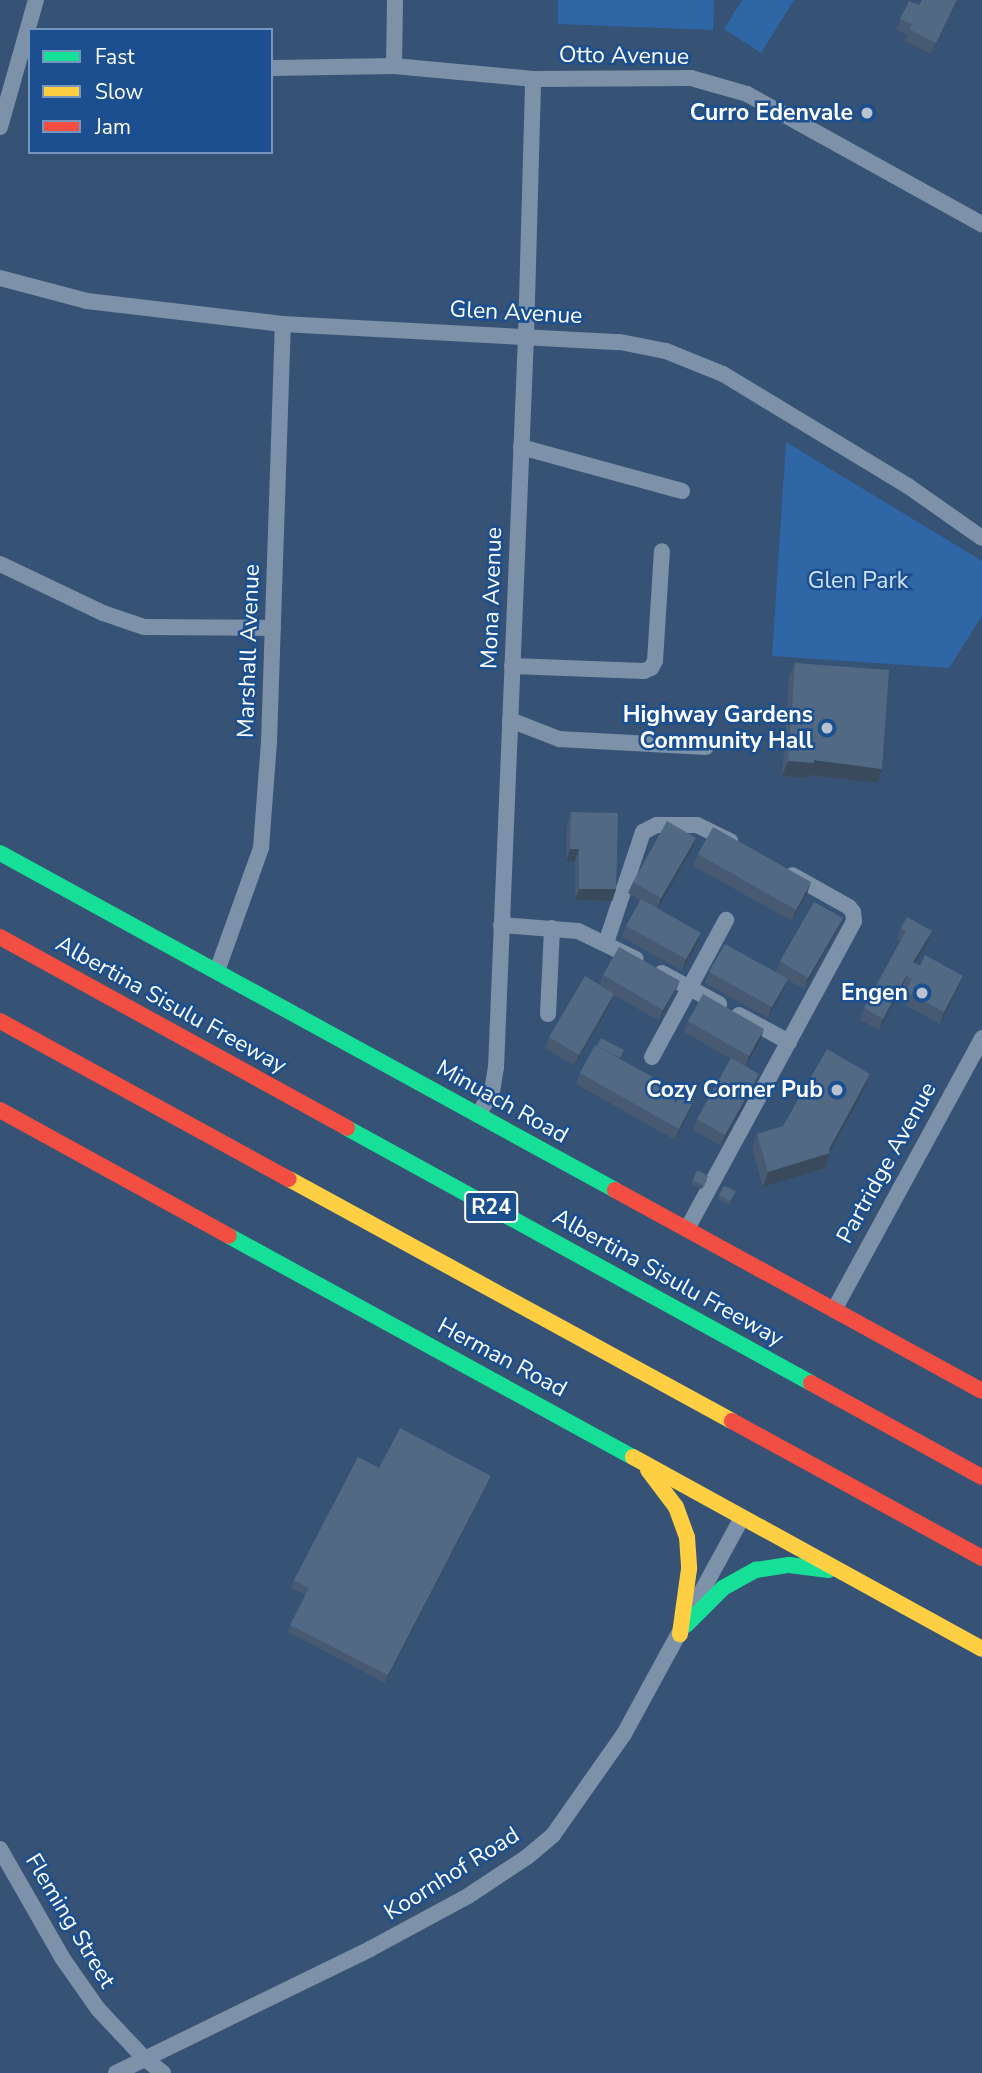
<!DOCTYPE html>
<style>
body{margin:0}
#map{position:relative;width:982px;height:2073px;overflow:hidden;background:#365274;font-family:"Nunito Sans",sans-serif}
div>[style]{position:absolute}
.green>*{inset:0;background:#2f66a5}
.street>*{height:16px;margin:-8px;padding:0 8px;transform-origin:8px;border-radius:8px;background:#7d92a8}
.fast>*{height:16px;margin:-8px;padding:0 8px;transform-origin:8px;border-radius:8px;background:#16e098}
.slow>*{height:16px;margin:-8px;padding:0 8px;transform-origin:8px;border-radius:8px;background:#ffcf43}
.jam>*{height:16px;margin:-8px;padding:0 8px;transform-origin:8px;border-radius:8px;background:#f24e42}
.wall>*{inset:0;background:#475a72}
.shaded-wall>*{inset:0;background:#394a5c}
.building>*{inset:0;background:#526984}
.dots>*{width:19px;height:19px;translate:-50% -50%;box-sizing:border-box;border:4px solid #1b4f8f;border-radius:50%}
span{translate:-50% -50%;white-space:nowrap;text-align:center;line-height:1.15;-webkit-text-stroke:5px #1b4f8f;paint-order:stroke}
.shield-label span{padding:2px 5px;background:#1b4f8f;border:2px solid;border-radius:5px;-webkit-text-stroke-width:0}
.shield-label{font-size:21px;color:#fff;font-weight:700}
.street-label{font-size:23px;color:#fff}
.poi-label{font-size:23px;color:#fff;font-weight:700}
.right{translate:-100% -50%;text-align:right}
.park-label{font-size:23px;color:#cfe3fa}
.legend{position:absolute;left:28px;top:28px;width:245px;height:126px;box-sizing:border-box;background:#1b4f8f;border:2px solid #7695bc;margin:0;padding:9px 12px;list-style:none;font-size:21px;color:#fff}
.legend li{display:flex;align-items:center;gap:14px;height:35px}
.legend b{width:35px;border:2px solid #7695bc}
</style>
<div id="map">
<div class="green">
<div style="clip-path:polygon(558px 0,714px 0,713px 30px,558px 24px)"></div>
<div style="clip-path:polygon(742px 0,794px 0,761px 53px,724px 29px)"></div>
<div style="clip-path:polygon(786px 442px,982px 561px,982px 616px,949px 668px,772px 656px)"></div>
</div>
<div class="street">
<div style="left:394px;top:66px;width:66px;rotate:-89.1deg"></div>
<div style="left:272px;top:68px;width:122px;rotate:-0.9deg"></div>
<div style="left:394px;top:66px;width:140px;rotate:5.3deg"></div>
<div style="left:533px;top:79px;width:158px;rotate:-0.4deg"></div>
<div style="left:691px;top:78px;width:58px;rotate:15.9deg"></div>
<div style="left:747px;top:94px;width:269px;rotate:29deg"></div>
<div style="left:0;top:127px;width:132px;rotate:-74.2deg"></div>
<div style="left:0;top:278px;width:90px;rotate:14.8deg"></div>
<div style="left:87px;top:301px;width:197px;rotate:6.7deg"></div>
<div style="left:283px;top:324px;width:337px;rotate:3.1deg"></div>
<div style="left:620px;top:342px;width:47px;rotate:11.1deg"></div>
<div style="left:666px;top:351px;width:61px;rotate:22deg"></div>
<div style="left:723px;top:374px;width:216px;rotate:31.2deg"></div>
<div style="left:908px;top:486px;width:90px;rotate:35.1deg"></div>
<div style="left:521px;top:447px;width:167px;rotate:15.3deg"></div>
<div style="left:0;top:564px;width:114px;rotate:25.4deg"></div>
<div style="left:103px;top:613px;width:43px;rotate:18.9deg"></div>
<div style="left:144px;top:627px;width:129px;rotate:0.4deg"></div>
<div style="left:512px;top:666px;width:132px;rotate:2.2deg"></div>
<div style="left:644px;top:671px;width:8px;rotate:-23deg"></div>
<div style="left:651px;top:668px;width:8px;rotate:-60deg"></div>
<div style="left:655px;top:661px;width:110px;rotate:-86.4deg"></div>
<div style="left:510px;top:720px;width:53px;rotate:21.2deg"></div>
<div style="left:559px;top:739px;width:147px;rotate:3.1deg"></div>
<div style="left:501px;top:925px;width:77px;rotate:4.5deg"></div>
<div style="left:578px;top:931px;width:64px;rotate:25.8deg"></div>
<div style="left:606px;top:943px;width:117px;rotate:-71.6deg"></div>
<div style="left:643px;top:832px;width:16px;rotate:-27deg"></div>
<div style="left:657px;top:825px;width:40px"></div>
<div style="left:697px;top:825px;width:37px;rotate:26deg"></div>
<div style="left:217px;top:971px;width:131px;rotate:-70.3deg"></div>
<div style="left:261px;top:848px;width:106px;rotate:-85.7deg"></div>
<div style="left:269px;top:742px;width:418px;rotate:-88.1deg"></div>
<div style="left:662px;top:973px;width:65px;rotate:28.5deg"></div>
<div style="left:548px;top:1014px;width:86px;rotate:-87.3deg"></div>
<div style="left:739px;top:1015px;width:57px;rotate:28.4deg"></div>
<div style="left:652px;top:1057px;width:156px;rotate:-61.6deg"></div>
<div style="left:478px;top:1115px;width:27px;rotate:-59deg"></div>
<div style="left:492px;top:1092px;width:24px;rotate:-81deg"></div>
<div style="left:496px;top:1068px;width:733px;rotate:-87.65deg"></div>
<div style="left:526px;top:336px;width:257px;rotate:-88.4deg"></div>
<div style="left:687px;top:1229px;width:350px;rotate:-61.5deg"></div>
<div style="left:854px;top:921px;width:9px;rotate:-96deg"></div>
<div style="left:853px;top:912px;width:6px;rotate:-129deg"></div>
<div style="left:849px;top:907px;width:65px;rotate:-150.7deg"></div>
<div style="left:834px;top:1310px;width:310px;rotate:-61.4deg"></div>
<div style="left:0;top:1849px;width:127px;rotate:60.2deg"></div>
<div style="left:63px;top:1959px;width:61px;rotate:55deg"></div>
<div style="left:98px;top:2009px;width:67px;rotate:46.8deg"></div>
<div style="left:144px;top:2058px;width:24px;rotate:38deg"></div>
<div style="left:116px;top:2073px;width:283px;rotate:-26deg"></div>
<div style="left:370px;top:1949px;width:111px;rotate:-28.4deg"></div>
<div style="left:468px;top:1896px;width:71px;rotate:-33.5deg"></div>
<div style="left:527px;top:1857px;width:34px;rotate:-40deg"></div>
<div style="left:553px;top:1835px;width:123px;rotate:-54.9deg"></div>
<div style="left:624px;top:1734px;width:246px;rotate:-61.4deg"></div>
</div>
<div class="fast">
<div style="left:0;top:853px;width:701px;rotate:28.72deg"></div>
<div style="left:347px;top:1128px;width:529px;rotate:28.79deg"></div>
<div style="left:229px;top:1236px;width:460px;rotate:28.7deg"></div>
<div style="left:686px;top:1625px;width:52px;rotate:-45deg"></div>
<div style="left:723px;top:1588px;width:38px;rotate:-29deg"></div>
<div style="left:756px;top:1570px;width:33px;rotate:-9deg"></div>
<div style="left:789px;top:1565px;width:40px;rotate:7.1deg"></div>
</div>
<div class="slow">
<div style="left:289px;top:1179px;width:505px;rotate:28.65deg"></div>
<div style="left:633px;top:1457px;width:398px;rotate:28.8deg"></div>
<div style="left:648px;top:1470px;width:46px;rotate:52.9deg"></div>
<div style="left:676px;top:1507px;width:32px;rotate:70deg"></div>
<div style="left:687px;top:1537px;width:32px;rotate:86deg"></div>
<div style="left:689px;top:1569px;width:66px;rotate:97.9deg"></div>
</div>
<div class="jam">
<div style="left:0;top:937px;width:396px;rotate:28.8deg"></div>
<div style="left:0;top:1021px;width:329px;rotate:28.7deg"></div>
<div style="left:0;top:1110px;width:261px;rotate:28.8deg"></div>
<div style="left:615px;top:1190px;width:418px;rotate:28.7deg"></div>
<div style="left:811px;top:1383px;width:195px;rotate:28.8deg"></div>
<div style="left:732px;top:1421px;width:285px;rotate:28.7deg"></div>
</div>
<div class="wall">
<div style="clip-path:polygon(958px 0,931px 54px,905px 41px,907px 35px,896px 30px,900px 19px,919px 5px)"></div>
<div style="clip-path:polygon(795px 663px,882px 769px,877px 783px,809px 775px,808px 778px,782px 776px,789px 677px)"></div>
<div style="clip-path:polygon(571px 812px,616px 889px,612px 901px,575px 900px,575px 861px,566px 861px,567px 823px)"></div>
<div style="clip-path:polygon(692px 849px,658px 908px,697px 944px,682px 971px,622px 937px,626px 926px,640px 900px,628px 893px,633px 882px)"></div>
<div style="clip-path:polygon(698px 854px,807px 894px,792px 921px,693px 866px)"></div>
<div style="clip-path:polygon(901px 928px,932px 931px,928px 943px,915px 963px,959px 987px,940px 1024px,901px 1003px,906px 990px,902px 988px,879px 1030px,860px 1020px,864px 1008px,900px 941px,897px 939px)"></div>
<div style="clip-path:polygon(838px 929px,804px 989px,788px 980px,784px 990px,768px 1018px,705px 983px,709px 972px,776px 972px,780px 961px)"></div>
<div style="clip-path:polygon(603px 975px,675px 992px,659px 1021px,614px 995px,610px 1005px,574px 1066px,545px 1048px,549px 1037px,599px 985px)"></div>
<div style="clip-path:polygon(688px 1021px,760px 1041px,745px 1066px,759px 1074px,755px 1085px,721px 1146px,693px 1130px,697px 1119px,731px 1059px,684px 1032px)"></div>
<div style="clip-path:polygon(620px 1059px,690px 1112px,675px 1140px,576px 1084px,580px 1073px)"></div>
<div style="clip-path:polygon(865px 1088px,830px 1152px,825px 1168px,763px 1187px,752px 1149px,757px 1134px,783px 1126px)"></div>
<div style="clip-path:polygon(693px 1180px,707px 1180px,702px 1189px,691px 1184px)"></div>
<div style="clip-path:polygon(736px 1191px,729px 1205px,718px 1199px,719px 1195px)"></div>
<div style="clip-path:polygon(379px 1468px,488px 1483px,385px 1683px,288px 1632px,305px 1595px,291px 1588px,294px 1580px)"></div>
</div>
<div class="shaded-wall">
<div style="clip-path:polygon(957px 0,958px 0,931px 54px,936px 43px)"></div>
<div style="clip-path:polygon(814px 760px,882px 769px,877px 783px,809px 775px,808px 778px,782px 776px,788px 761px)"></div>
<div style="clip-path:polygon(696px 838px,692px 849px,657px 910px,661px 898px)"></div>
<div style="clip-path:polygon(570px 849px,579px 849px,575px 861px,566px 861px)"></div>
<div style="clip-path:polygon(811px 882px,807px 894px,792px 921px,796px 910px)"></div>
<div style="clip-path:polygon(579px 889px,616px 889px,612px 901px,575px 900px)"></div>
<div style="clip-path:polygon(843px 918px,838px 929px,804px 989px,808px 978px)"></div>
<div style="clip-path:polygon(932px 931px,928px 943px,909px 973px,913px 962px)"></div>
<div style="clip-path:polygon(701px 933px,697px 944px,682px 971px,686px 959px)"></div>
<div style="clip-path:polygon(906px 976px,902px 988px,879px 1030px,883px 1019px)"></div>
<div style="clip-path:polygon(963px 976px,959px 987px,940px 1024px,944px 1012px)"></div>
<div style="clip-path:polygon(788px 979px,784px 990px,768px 1018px,772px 1007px)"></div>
<div style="clip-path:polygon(680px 981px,675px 992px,659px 1021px,663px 1010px)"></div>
<div style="clip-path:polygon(614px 994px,610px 1005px,574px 1066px,579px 1055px)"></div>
<div style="clip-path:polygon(764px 1029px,760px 1041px,745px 1067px,749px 1056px)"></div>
<div style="clip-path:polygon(759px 1074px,755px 1085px,721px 1146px,725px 1135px)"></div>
<div style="clip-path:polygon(870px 1074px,865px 1088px,829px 1154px,830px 1153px,825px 1168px,763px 1187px,768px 1172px,829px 1149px)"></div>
<div style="clip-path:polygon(694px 1100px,690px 1112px,675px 1140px,679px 1129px)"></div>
<div style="clip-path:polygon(491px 1476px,488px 1483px,385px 1683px,388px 1675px)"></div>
</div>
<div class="building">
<div style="clip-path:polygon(922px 0,957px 0,936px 43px,909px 29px,912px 24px,900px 19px,909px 1px,919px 5px)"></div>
<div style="clip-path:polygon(795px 663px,889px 670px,882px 769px,814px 760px,814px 763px,788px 761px)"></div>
<div style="clip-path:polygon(571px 812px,618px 813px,616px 889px,579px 889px,579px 849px,570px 849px)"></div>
<div style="clip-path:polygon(667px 821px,696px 838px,661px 898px,633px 882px)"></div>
<div style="clip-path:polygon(713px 827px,811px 882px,796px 910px,698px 854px)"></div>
<div style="clip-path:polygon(641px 899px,701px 933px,686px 959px,626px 926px)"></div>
<div style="clip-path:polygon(814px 902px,843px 918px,808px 978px,780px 961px)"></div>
<div style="clip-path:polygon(907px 917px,932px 931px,913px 962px,920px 966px,925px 955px,963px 976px,944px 1012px,905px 991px,912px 979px,906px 976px,883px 1019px,864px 1008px,906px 931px,901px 928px)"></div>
<div style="clip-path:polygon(725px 944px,788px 979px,772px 1007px,709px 972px)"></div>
<div style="clip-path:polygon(619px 947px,680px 981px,663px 1010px,603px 975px)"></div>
<div style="clip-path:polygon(585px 976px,614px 994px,579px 1055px,549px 1037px)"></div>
<div style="clip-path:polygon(703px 994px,764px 1029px,749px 1056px,688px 1021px)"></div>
<div style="clip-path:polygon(601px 1038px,624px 1050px,620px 1058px,597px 1046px)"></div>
<div style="clip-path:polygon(595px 1045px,694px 1100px,679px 1129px,580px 1073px)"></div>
<div style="clip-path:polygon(827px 1049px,870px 1074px,829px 1149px,830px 1153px,768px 1172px,757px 1134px,783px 1126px)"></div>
<div style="clip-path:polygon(731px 1058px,759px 1074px,725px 1135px,697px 1119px)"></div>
<div style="clip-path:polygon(697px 1170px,708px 1176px,704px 1186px,693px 1180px)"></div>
<div style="clip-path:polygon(724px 1186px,736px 1191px,730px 1201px,719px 1195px)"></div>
<div style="clip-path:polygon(400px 1428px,491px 1476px,388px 1675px,290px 1625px,309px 1588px,294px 1580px,358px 1457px,379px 1468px)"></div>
</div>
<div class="dots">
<div style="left:867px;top:113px;background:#b9c2ce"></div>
<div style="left:827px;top:728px;background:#b9c2ce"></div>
<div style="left:922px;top:993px;background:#b9c2ce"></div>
<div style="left:837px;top:1090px;background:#b9c2ce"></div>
</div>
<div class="shield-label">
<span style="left:491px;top:1207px">R24</span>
</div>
<div class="street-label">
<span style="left:624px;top:56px;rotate:1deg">Otto Avenue</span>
<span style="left:516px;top:313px;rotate:3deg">Glen Avenue</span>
<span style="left:492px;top:598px;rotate:-88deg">Mona Avenue</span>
<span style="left:249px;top:651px;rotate:-88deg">Marshall Avenue</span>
<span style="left:171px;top:1005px;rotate:29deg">Albertina Sisulu Freeway</span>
<span style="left:502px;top:1102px;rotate:29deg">Minuach Road</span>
<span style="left:887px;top:1163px;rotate:-61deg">Partridge Avenue</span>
<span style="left:668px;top:1278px;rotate:29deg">Albertina Sisulu Freeway</span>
<span style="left:502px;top:1358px;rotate:28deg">Herman Road</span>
<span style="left:452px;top:1874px;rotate:-32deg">Koornhof Road</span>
<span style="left:70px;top:1921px;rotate:59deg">Fleming Street</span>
</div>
<div class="poi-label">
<span class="right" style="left:853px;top:113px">Curro Edenvale</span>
<span class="right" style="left:813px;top:728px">Highway Gardens<br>Community Hall</span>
<span class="right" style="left:908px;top:993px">Engen</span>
<span class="right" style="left:823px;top:1090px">Cozy Corner Pub</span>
</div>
<div class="park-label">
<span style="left:858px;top:581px">Glen Park</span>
</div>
<ul class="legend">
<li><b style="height:9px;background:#16e098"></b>Fast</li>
<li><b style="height:9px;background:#ffcf43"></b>Slow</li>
<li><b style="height:9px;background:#f24e42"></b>Jam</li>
</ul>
</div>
